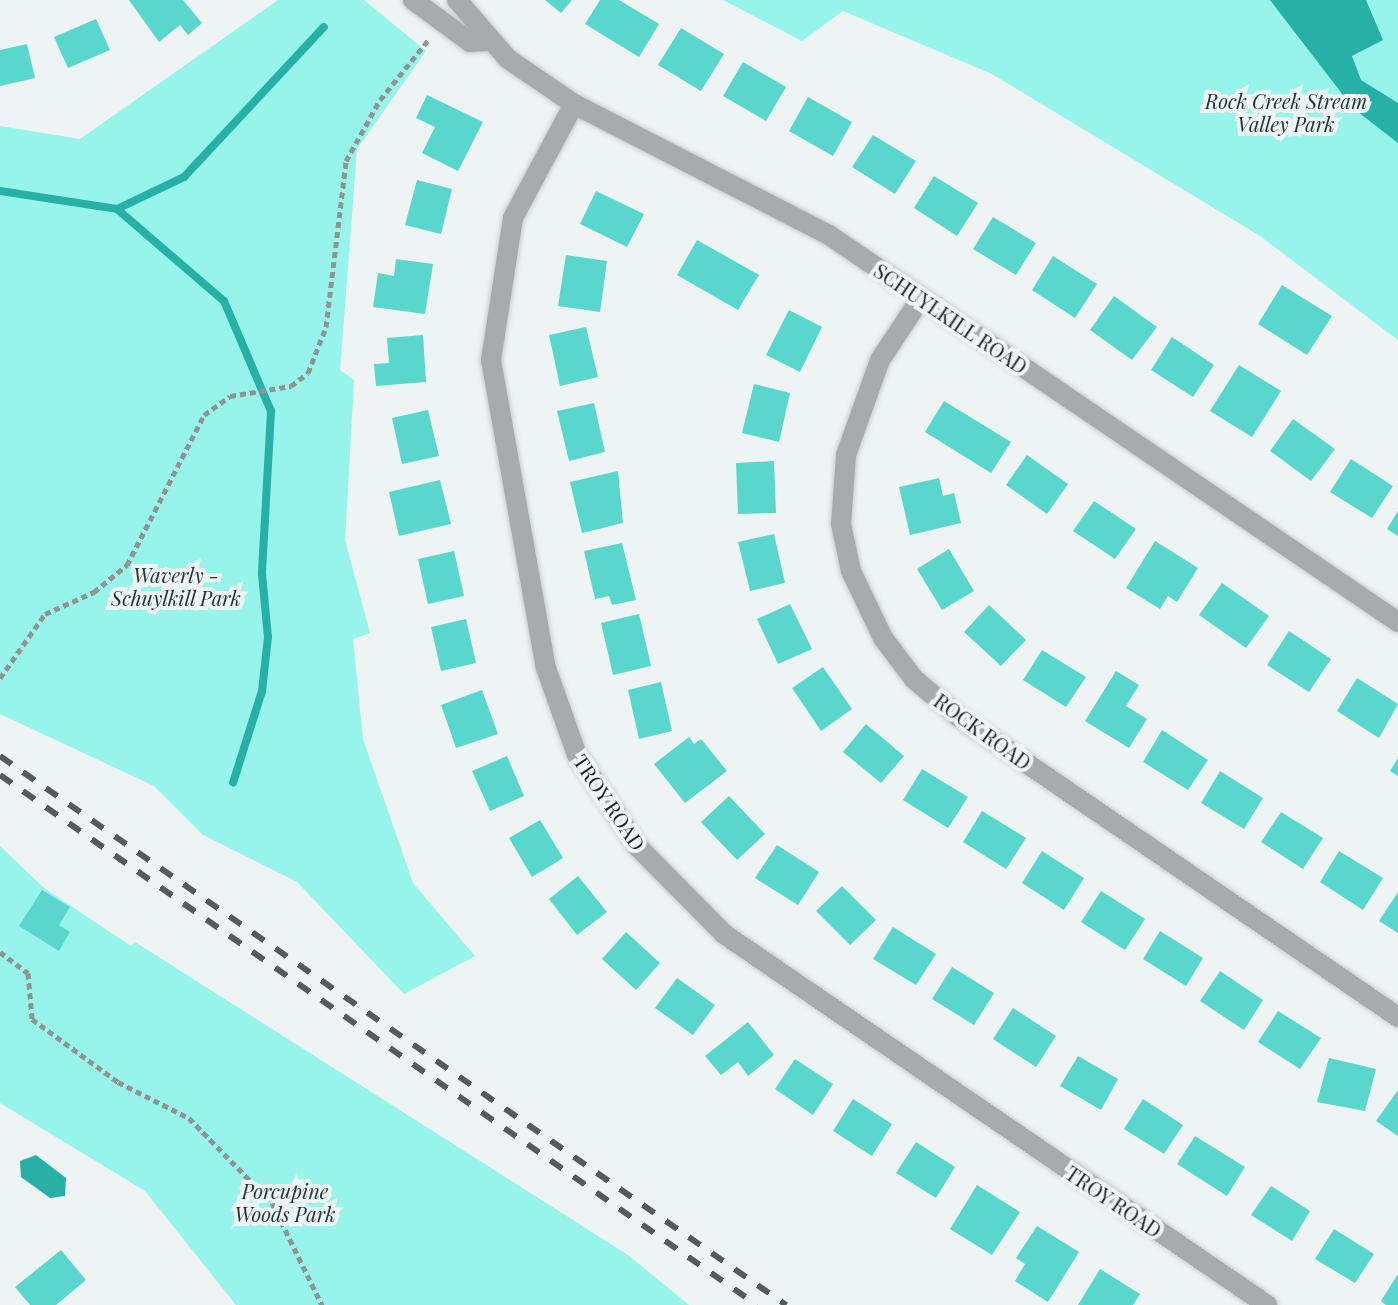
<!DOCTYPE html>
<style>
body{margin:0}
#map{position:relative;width:1398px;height:1305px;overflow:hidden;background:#edf4f3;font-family:"Playfair Display",serif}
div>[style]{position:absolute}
.green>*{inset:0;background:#96f4ea}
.water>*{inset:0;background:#26b0a6}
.stream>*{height:8px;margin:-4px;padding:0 4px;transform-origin:4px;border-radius:4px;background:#26b0a6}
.building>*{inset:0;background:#5ad7cc}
.path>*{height:5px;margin-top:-2.5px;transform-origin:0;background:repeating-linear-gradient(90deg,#909594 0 6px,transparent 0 10px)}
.roads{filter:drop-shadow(0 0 2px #c7cdcd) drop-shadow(0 0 2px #c7cdcd)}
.street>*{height:20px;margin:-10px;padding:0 10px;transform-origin:10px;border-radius:10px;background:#a8abab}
.rail>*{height:6px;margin-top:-3px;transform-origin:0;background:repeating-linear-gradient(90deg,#565a5a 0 14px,transparent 0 28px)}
span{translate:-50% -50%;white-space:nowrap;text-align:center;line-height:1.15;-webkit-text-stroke:8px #edf4f3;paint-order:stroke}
.park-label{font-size:20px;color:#203633;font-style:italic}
.street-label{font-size:20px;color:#1c1e1e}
</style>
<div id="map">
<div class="green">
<div style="clip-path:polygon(278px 0,364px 0,426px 51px,357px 149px,340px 370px,354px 380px,345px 540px,370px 633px,353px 639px,363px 739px,413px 883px,475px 956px,404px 994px,297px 882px,203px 835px,154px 786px,0 714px,0 126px,80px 139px)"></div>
<div style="clip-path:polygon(723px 0,1398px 0,1398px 340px,1260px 236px,992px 74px,843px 11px,802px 41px)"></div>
<div style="clip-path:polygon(0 846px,44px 888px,131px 946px,135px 942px,628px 1255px,689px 1305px,236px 1305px,145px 1191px,0 1103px)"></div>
</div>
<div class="water">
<div style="clip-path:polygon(1270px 0,1366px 0,1383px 40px,1352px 56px,1361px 80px,1398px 103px,1398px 143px,1353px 108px)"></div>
<div style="clip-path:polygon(36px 1155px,66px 1178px,65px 1196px,50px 1198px,21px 1177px,20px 1161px)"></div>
</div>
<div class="stream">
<div style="left:0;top:191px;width:118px;rotate:8.7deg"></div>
<div style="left:117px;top:209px;width:74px;rotate:-25.5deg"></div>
<div style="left:184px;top:177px;width:205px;rotate:-47deg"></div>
<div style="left:117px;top:209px;width:141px;rotate:40.7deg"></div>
<div style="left:224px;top:301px;width:120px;rotate:66.9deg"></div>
<div style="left:271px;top:411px;width:163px;rotate:93.2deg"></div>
<div style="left:262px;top:574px;width:63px;rotate:84.6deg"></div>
<div style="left:268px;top:637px;width:54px;rotate:96.3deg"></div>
<div style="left:262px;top:691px;width:96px;rotate:107.5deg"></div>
</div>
<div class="building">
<div style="clip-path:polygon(129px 0,183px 0,202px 23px,188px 35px,180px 25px,159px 42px)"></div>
<div style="clip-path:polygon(545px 0,572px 0,561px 13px)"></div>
<div style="clip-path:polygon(600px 0,619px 0,659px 24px,639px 57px,585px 24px)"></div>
<div style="clip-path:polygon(96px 19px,110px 50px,68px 68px,54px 37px)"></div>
<div style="clip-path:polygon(681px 28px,724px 54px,701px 91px,658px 65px)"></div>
<div style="clip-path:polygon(27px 44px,35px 78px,0 86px,0 50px)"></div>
<div style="clip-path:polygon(743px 62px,786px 87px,766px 121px,723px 96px)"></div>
<div style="clip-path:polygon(427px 95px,483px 122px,458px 171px,422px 153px,435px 127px,416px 118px)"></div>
<div style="clip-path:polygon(808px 97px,852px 122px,833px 156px,789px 131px)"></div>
<div style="clip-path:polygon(873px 135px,916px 161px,895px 194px,852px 167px)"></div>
<div style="clip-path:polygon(934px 176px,978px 203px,957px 236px,914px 208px)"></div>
<div style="clip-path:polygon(417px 180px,452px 189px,441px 234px,405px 225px)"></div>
<div style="clip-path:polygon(596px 191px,644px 214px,627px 247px,580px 224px)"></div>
<div style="clip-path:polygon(993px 217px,1036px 243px,1016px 275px,973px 249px)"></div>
<div style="clip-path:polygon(697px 240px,759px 275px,738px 310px,677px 275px)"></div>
<div style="clip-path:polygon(566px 255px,607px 261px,600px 312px,558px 306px)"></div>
<div style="clip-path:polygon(1053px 256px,1097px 284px,1075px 318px,1032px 290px)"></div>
<div style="clip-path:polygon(396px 259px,433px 264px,425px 314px,373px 307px,378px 273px,394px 276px)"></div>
<div style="clip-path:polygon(1282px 285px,1332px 316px,1307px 355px,1258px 324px)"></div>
<div style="clip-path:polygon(1114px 296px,1157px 327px,1132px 360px,1090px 330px)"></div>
<div style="clip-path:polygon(789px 310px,822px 327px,800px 372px,766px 355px)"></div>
<div style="clip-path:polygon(586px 327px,598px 377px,560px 386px,549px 335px)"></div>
<div style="clip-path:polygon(423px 335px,426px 382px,376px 386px,374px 364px,389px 363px,387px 338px)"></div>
<div style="clip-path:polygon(1172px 337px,1214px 365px,1193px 397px,1151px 370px)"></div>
<div style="clip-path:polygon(1239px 365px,1281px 391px,1252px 437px,1210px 411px)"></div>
<div style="clip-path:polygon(754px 384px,790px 393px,779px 442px,742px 433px)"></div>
<div style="clip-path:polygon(944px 401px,1011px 442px,991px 473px,925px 432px)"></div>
<div style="clip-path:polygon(594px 403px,605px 452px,569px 461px,557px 411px)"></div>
<div style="clip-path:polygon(428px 410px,439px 456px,402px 464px,392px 418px)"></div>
<div style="clip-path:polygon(1293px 419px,1335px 449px,1311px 481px,1270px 451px)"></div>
<div style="clip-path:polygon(1027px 455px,1068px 484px,1047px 514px,1006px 485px)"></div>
<div style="clip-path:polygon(1351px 459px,1393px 486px,1372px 518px,1330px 492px)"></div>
<div style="clip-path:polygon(774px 461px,776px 513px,738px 514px,736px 463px)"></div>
<div style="clip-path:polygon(618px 471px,623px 523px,582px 533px,570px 482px)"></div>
<div style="clip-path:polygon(939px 478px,943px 496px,954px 493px,961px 523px,910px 535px,899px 487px)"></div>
<div style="clip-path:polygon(440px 480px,451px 524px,399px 536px,389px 492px)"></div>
<div style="clip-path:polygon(1094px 501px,1136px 529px,1115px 559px,1073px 531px)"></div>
<div style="clip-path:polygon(1398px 511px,1398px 536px,1387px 529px)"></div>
<div style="clip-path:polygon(774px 534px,785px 583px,750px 591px,738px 542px)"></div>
<div style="clip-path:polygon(1155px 541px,1198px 568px,1177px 602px,1168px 596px,1160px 609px,1126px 588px)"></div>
<div style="clip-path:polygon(622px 543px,636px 600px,612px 605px,609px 596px,595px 599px,584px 551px)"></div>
<div style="clip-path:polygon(949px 549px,974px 591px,942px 610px,917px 569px)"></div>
<div style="clip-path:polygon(454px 551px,464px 596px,428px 604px,418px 559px)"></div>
<div style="clip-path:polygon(1222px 583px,1269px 616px,1246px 648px,1199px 615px)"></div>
<div style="clip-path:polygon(790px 604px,812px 649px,778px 664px,757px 619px)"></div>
<div style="clip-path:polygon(989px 605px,1026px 640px,1001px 666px,964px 632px)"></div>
<div style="clip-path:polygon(639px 614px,651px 666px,613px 675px,601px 623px)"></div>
<div style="clip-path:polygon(466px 619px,476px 663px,441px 671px,431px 627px)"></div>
<div style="clip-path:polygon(1289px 631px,1331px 659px,1309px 692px,1267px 665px)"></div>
<div style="clip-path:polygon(1042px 650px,1086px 677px,1066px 707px,1023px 680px)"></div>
<div style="clip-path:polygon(823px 667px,852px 709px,821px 731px,792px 688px)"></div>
<div style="clip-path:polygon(1116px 671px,1139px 685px,1126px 706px,1147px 719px,1129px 748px,1085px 721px)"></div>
<div style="clip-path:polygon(1357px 678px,1398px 704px,1379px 738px,1337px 711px)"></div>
<div style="clip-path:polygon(661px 682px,672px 731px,639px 739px,628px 690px)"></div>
<div style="clip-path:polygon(482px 690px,498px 734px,456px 748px,441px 705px)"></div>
<div style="clip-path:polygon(866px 724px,904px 756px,881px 783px,843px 752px)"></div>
<div style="clip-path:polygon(1162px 730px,1208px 760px,1188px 790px,1143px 762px)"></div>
<div style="clip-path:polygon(689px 737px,694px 744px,701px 739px,727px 771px,685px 803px,654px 764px)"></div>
<div style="clip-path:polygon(507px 756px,524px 796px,490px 811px,472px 771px)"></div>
<div style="clip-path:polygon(1398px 758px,1398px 776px,1390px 771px)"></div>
<div style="clip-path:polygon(922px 769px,968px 797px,948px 828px,903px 800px)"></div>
<div style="clip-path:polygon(1220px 771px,1263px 798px,1244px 829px,1201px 803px)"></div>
<div style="clip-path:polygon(729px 796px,765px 834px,737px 860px,701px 822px)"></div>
<div style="clip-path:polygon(982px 811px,1026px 838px,1006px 869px,963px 842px)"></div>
<div style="clip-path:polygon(1281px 812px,1323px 838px,1303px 869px,1261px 842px)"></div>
<div style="clip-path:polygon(540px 820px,563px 858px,532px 877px,509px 838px)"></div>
<div style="clip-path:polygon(777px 845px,819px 872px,798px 905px,755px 878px)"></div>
<div style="clip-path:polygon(1042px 851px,1084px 878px,1064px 910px,1022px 883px)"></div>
<div style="clip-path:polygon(1339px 851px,1383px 878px,1363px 910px,1320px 882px)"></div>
<div style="clip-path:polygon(578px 876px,607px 912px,577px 935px,549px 899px)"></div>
<div style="clip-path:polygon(842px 886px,876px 920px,850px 945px,816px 911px)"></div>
<div style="clip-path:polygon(42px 890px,70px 907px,59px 925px,70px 932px,59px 951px,19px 926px)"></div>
<div style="clip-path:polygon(1101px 891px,1145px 919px,1125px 950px,1081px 922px)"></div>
<div style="clip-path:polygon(1398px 892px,1398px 933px,1379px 921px)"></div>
<div style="clip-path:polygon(893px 927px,936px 954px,916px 985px,873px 959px)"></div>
<div style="clip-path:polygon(1160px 931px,1203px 958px,1186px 986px,1143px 959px)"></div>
<div style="clip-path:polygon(626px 932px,660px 963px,636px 990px,602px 959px)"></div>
<div style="clip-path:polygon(952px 967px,994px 993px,974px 1025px,932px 999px)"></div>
<div style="clip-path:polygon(1220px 971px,1263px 1000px,1244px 1030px,1200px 1001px)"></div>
<div style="clip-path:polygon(677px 978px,715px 1005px,693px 1035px,655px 1008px)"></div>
<div style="clip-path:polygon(1013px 1008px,1056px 1036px,1036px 1067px,993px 1039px)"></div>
<div style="clip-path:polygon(1278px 1011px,1321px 1038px,1300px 1069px,1258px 1042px)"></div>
<div style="clip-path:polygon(748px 1022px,774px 1055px,748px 1076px,738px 1062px,721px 1075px,705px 1056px)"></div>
<div style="clip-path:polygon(1078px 1056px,1118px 1079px,1101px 1110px,1060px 1086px)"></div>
<div style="clip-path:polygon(1329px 1058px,1376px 1069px,1365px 1111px,1317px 1102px)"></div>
<div style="clip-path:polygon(795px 1059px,833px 1084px,813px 1115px,775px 1089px)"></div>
<div style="clip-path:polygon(1398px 1090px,1398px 1136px,1376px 1121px)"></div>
<div style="clip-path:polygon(853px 1099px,892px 1124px,872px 1156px,833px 1131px)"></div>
<div style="clip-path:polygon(1143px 1099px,1183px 1125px,1164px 1154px,1124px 1129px)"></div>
<div style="clip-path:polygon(1195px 1136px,1245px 1167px,1227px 1196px,1177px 1164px)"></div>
<div style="clip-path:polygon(916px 1142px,955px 1167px,936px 1198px,896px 1173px)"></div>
<div style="clip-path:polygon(977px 1185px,1020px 1212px,992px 1255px,950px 1229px)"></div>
<div style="clip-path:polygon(1271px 1186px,1310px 1211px,1292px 1241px,1251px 1215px)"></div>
<div style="clip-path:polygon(1037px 1226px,1079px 1252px,1048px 1302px,1015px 1281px,1025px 1264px,1016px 1258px)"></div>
<div style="clip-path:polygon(1334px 1229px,1374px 1254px,1355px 1283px,1315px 1259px)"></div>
<div style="clip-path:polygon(61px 1250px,86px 1280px,56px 1305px,30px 1305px,15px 1287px)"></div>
<div style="clip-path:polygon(1100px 1269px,1140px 1294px,1133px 1305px,1078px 1305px)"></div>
<div style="clip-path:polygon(1398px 1274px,1398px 1305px,1386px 1305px,1381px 1301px)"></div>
</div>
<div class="path">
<div style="left:0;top:678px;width:78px;rotate:-54.9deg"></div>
<div style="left:45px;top:614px;width:54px;rotate:-24.2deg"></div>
<div style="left:94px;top:592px;width:43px;rotate:-39.3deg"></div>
<div style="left:127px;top:565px;width:169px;rotate:-62.8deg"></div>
<div style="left:204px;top:415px;width:32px;rotate:-36deg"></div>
<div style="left:230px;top:396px;width:62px;rotate:-9.3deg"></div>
<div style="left:291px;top:386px;width:21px;rotate:-37deg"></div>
<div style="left:308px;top:373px;width:49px;rotate:-68.6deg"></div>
<div style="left:326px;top:327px;width:167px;rotate:-83.1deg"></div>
<div style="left:346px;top:161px;width:70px;rotate:-60.9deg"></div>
<div style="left:380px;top:100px;width:78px;rotate:-51.2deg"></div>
<div style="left:0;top:952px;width:35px;rotate:37deg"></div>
<div style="left:28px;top:973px;width:46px;rotate:85deg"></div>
<div style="left:32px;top:1019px;width:107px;rotate:36.2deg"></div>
<div style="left:118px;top:1082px;width:80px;rotate:26.9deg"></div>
<div style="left:189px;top:1118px;width:119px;rotate:45.7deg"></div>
<div style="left:272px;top:1203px;width:114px;rotate:63.9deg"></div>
</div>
<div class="roads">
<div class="street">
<div style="left:413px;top:0;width:71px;rotate:36.4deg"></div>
<div style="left:470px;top:42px;width:18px;rotate:-3deg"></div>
<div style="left:457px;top:0;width:78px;rotate:49.2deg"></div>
<div style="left:508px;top:59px;width:80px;rotate:34.3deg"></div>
<div style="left:574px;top:104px;width:287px;rotate:27.2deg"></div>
<div style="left:829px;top:235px;width:688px;rotate:34.22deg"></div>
<div style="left:574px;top:104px;width:129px;rotate:118.2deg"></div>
<div style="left:513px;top:218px;width:144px;rotate:98.8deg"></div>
<div style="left:491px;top:360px;width:313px;rotate:79.9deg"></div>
<div style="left:546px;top:668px;width:92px;rotate:70.4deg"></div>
<div style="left:577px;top:755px;width:110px;rotate:56.5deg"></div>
<div style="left:638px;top:847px;width:122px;rotate:45.3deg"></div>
<div style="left:724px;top:934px;width:658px;rotate:34.34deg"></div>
<div style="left:921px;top:298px;width:74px;rotate:123.5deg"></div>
<div style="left:880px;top:360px;width:101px;rotate:109.7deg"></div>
<div style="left:846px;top:455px;width:69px;rotate:94.1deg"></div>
<div style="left:841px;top:524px;width:48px;rotate:78deg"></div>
<div style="left:851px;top:571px;width:74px;rotate:64.5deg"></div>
<div style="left:883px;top:638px;width:51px;rotate:52.9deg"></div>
<div style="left:914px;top:679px;width:59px;rotate:40.2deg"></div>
<div style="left:959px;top:717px;width:532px;rotate:34.35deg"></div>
</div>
</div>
<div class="rail">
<div style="left:0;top:756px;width:959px;rotate:34.93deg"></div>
<div style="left:0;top:775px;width:924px;rotate:35deg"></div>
</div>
<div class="park-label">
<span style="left:1286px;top:112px">Rock Creek Stream<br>Valley Park</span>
<span style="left:176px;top:586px">Waverly -<br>Schuylkill Park</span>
<span style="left:285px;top:1202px">Porcupine<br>Woods Park</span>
</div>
<div class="street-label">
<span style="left:951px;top:318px;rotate:34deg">SCHUYLKILL ROAD</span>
<span style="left:983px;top:731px;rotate:36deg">ROCK ROAD</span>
<span style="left:610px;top:802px;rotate:56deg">TROY ROAD</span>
<span style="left:1114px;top:1201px;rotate:34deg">TROY ROAD</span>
</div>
</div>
